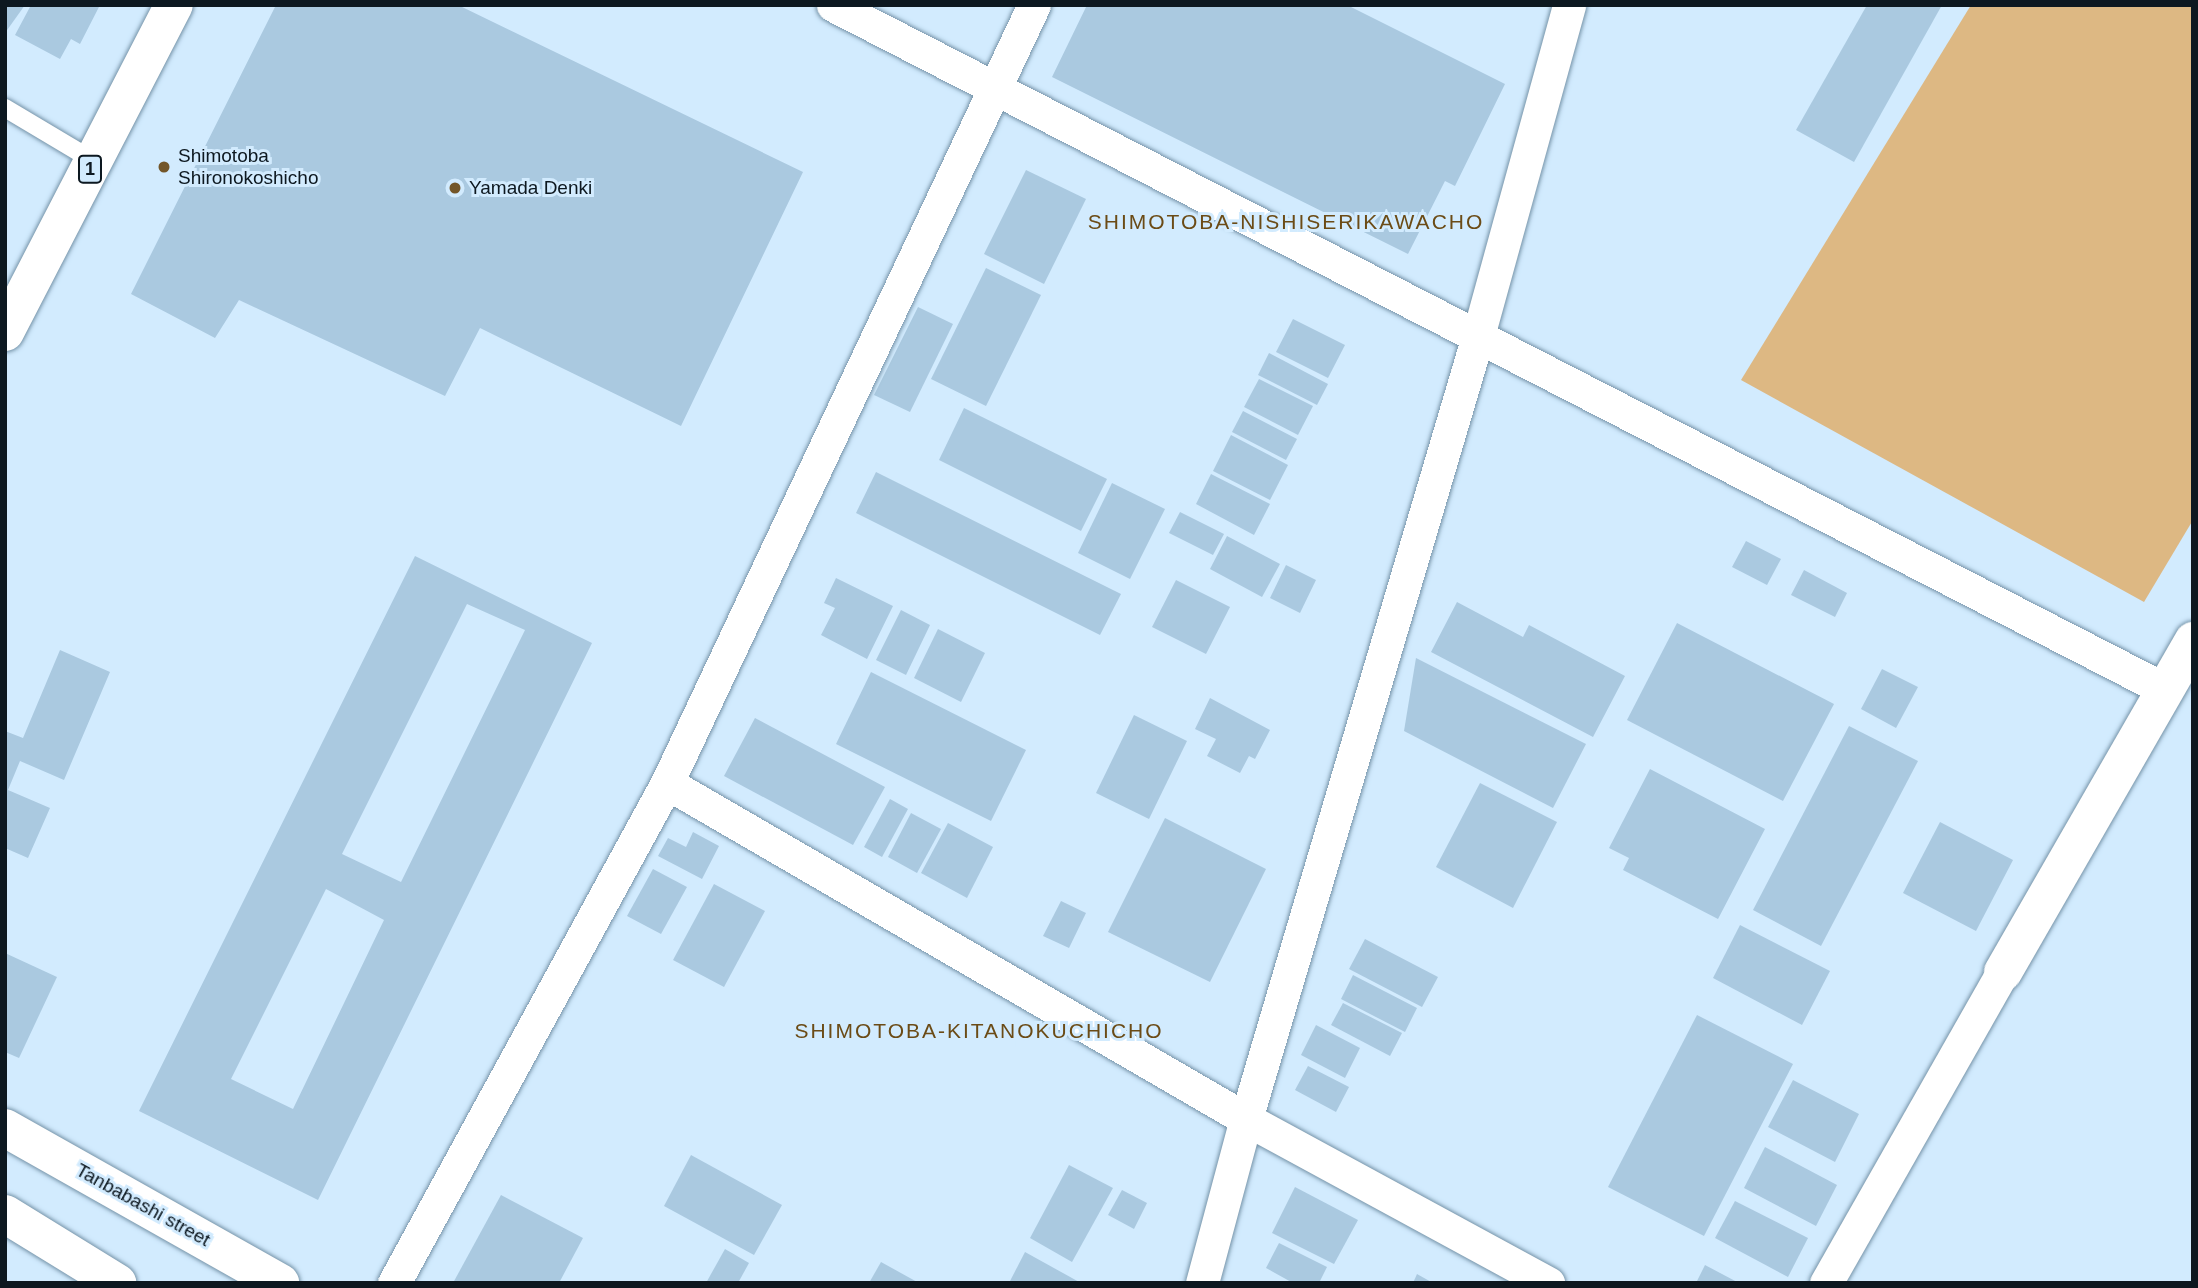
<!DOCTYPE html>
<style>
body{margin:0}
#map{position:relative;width:2198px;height:1288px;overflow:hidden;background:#d2ebfe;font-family:Arial,sans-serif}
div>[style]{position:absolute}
.green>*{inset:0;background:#ddb883}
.building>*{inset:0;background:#aac9e0}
.roads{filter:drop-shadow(0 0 2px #7593a8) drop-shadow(0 0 2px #7593a8)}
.lane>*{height:18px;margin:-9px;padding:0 9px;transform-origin:9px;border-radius:9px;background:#fff}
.street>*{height:33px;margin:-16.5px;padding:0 16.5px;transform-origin:16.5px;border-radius:16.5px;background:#fff}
.secondary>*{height:38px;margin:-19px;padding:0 19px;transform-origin:19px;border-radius:19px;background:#fff}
.highway>*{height:38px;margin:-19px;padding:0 19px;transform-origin:19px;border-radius:19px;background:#fff}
.dots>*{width:19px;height:19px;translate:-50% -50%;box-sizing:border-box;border:4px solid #d2ebfe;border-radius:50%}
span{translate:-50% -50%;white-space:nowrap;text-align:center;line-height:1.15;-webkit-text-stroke:6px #d2ebfe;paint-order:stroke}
.shield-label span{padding:2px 5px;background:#d2ebfe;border:2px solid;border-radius:5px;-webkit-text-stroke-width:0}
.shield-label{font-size:18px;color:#0d1820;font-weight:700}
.poi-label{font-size:19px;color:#0d1820}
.left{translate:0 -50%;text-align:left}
.street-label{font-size:19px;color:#0d1820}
.neighbourhood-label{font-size:21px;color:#6b4b16;letter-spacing:2px}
.frame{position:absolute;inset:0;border:7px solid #0d1820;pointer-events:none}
</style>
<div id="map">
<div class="green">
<div style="clip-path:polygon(1971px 5px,2193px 5px,2193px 520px,2144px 602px,1741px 380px)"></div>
</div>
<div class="building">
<div style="clip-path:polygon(5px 5px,25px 5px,5px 33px)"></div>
<div style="clip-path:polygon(31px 5px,100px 5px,80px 44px,71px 39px,60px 59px,15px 35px)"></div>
<div style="clip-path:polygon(276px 5px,458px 5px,803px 172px,681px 426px,480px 328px,445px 396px,239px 300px,215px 338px,131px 294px)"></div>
<div style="clip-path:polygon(1087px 5px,1347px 5px,1505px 84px,1455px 186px,1445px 181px,1408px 254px,1052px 77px)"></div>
<div style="clip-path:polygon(1867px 5px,1942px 5px,1854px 162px,1796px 130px)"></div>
<div style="clip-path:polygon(1026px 170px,1086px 199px,1044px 284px,984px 254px)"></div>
<div style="clip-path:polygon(986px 268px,1041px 295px,986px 406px,931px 379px)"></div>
<div style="clip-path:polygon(918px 307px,953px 324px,910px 412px,874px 395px)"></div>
<div style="clip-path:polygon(1293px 319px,1345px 345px,1328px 378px,1276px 352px)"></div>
<div style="clip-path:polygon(1269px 353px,1328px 384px,1317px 405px,1258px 375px)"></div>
<div style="clip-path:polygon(1259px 379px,1313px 406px,1298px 435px,1244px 407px)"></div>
<div style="clip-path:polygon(964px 408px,1107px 479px,1081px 531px,939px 460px)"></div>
<div style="clip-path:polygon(1243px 411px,1297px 439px,1286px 460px,1232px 432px)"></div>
<div style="clip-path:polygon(1231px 435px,1288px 465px,1270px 500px,1213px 471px)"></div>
<div style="clip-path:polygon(876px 472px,1121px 594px,1100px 635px,856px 513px)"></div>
<div style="clip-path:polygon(1211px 474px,1270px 504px,1254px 535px,1196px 504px)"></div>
<div style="clip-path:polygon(1112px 483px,1165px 509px,1130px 579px,1078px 553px)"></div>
<div style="clip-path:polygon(1180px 512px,1224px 534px,1213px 555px,1169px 533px)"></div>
<div style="clip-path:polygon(1227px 536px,1280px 564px,1262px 597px,1210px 569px)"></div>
<div style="clip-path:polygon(1746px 541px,1781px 559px,1767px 585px,1732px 567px)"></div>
<div style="clip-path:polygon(evenodd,415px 556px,592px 643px,318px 1200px,139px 1111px,415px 556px,467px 604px,525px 630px,401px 882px,342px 854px,467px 604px,415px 556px,326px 889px,384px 920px,293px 1109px,231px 1079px,326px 889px)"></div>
<div style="clip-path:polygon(1286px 565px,1316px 580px,1300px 613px,1270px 598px)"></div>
<div style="clip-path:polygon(1804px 570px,1847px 593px,1835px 617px,1791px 595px)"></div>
<div style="clip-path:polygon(836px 578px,893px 606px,867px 659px,821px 635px,835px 608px,824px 603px)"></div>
<div style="clip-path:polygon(1176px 580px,1230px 607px,1206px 654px,1152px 627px)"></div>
<div style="clip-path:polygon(1457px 602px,1523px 637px,1529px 625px,1625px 676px,1593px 737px,1431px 652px)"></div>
<div style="clip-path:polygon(901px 610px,930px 625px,906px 675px,876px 660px)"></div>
<div style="clip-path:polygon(1677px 623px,1834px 704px,1783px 801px,1627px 720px)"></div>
<div style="clip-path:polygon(938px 629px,985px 653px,961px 702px,914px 678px)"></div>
<div style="clip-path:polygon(60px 650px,110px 672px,64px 780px,20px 761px,8px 790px,50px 808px,28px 858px,5px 848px,5px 731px,23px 738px)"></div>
<div style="clip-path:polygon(1416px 658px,1586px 744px,1553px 808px,1404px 731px)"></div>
<div style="clip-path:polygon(1882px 669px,1918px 687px,1896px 728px,1861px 709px)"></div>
<div style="clip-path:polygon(871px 672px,1026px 750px,991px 821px,836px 744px)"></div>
<div style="clip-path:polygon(1210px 698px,1270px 730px,1255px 759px,1249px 756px,1240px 773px,1207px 756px,1216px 739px,1195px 729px)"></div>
<div style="clip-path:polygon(1134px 715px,1187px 741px,1149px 819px,1096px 793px)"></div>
<div style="clip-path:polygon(755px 718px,885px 787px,853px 845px,724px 776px)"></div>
<div style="clip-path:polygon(1849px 726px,1918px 761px,1821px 946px,1753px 910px)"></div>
<div style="clip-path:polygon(1650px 769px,1765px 829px,1718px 919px,1623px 870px,1629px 858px,1609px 848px)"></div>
<div style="clip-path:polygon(1480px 783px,1557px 822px,1513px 908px,1436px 867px)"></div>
<div style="clip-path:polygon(890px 799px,908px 809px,882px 857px,864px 847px)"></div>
<div style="clip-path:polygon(911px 813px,941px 829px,917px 873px,888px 857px)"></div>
<div style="clip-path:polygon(1165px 818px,1266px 869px,1210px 982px,1108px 932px)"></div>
<div style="clip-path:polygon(1940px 822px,2013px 860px,1976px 931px,1903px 893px)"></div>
<div style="clip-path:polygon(948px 823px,993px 847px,967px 898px,921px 873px)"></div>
<div style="clip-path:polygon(693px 832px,719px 846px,702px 879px,658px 856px,668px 838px,686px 847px)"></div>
<div style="clip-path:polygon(653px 869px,687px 887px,661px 934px,627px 916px)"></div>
<div style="clip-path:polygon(714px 884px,765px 911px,724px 987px,673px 960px)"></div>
<div style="clip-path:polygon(1061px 901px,1086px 913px,1069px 948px,1043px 936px)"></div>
<div style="clip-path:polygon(1740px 925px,1830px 971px,1802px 1025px,1713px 978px)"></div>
<div style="clip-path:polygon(1365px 939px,1438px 977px,1422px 1007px,1349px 969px)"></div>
<div style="clip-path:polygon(5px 953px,57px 977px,19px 1058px,5px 1052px)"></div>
<div style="clip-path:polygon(1353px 975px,1417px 1008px,1405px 1032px,1341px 999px)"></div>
<div style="clip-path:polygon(1343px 1003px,1402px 1033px,1390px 1056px,1331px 1025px)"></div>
<div style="clip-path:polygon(1697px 1015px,1793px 1064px,1704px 1236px,1608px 1187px)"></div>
<div style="clip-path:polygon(1316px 1025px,1360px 1048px,1345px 1078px,1301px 1055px)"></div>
<div style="clip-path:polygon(1308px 1066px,1349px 1087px,1336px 1112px,1295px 1090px)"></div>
<div style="clip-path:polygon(1793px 1080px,1859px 1114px,1835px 1162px,1768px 1127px)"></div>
<div style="clip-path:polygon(1765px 1147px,1837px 1185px,1816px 1226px,1744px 1188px)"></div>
<div style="clip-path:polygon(691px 1155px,782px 1205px,754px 1255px,664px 1206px)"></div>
<div style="clip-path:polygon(1069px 1165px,1113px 1188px,1072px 1262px,1030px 1238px)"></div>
<div style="clip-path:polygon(1295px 1187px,1358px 1220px,1334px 1264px,1272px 1233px)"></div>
<div style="clip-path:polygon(1122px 1190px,1147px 1203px,1134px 1229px,1108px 1215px)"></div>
<div style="clip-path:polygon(501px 1195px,583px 1238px,559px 1283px,453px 1283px)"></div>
<div style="clip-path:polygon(1735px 1201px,1808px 1238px,1788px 1277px,1715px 1238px)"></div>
<div style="clip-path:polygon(1279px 1243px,1327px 1267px,1319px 1283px,1293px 1283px,1266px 1268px)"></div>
<div style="clip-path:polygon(725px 1249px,749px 1263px,738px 1283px,706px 1283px)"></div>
<div style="clip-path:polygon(1025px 1252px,1081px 1283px,1009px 1283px)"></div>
<div style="clip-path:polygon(881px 1262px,919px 1283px,869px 1283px)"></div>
<div style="clip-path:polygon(1705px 1265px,1739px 1283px,1696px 1283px)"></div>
<div style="clip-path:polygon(1417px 1274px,1433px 1283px,1413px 1283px)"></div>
</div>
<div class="roads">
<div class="lane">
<div style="left:5px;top:108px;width:104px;rotate:30.8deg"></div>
</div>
<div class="street">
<div style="left:833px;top:5px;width:1496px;rotate:27.2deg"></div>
<div style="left:667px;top:783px;width:669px;rotate:30.13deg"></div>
<div style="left:1246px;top:1119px;width:344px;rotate:28.5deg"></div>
<div style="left:394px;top:1283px;width:570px;rotate:-61.37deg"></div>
<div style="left:667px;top:783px;width:860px;rotate:-64.75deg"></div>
<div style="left:1202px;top:1283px;width:170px;rotate:-75deg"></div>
<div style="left:1246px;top:1119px;width:817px;rotate:-73.5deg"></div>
<div style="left:1478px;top:336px;width:343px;rotate:-74.6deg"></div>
<div style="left:1826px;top:1283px;width:358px;rotate:-60.4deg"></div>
</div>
<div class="secondary">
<div style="left:2003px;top:972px;width:382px;rotate:-60.1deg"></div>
<div style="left:5px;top:1128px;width:316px;rotate:29.4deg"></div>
<div style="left:5px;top:1214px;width:132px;rotate:31.6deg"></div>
</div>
<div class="highway">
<div style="left:5px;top:332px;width:368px;rotate:-62.7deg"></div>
</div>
</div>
<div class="dots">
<div style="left:164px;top:167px;background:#735629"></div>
<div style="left:455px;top:188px;background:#735629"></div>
</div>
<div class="shield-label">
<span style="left:90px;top:169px">1</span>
</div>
<div class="poi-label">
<span class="left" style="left:178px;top:167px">Shimotoba<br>Shironokoshicho</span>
<span class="left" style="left:469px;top:188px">Yamada Denki</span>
</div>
<div class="street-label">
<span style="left:143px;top:1205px;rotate:29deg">Tanbabashi street</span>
</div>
<div class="neighbourhood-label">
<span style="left:1286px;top:222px">SHIMOTOBA-NISHISERIKAWACHO</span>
<span style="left:979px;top:1031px">SHIMOTOBA-KITANOKUCHICHO</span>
</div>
<div class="frame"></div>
</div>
